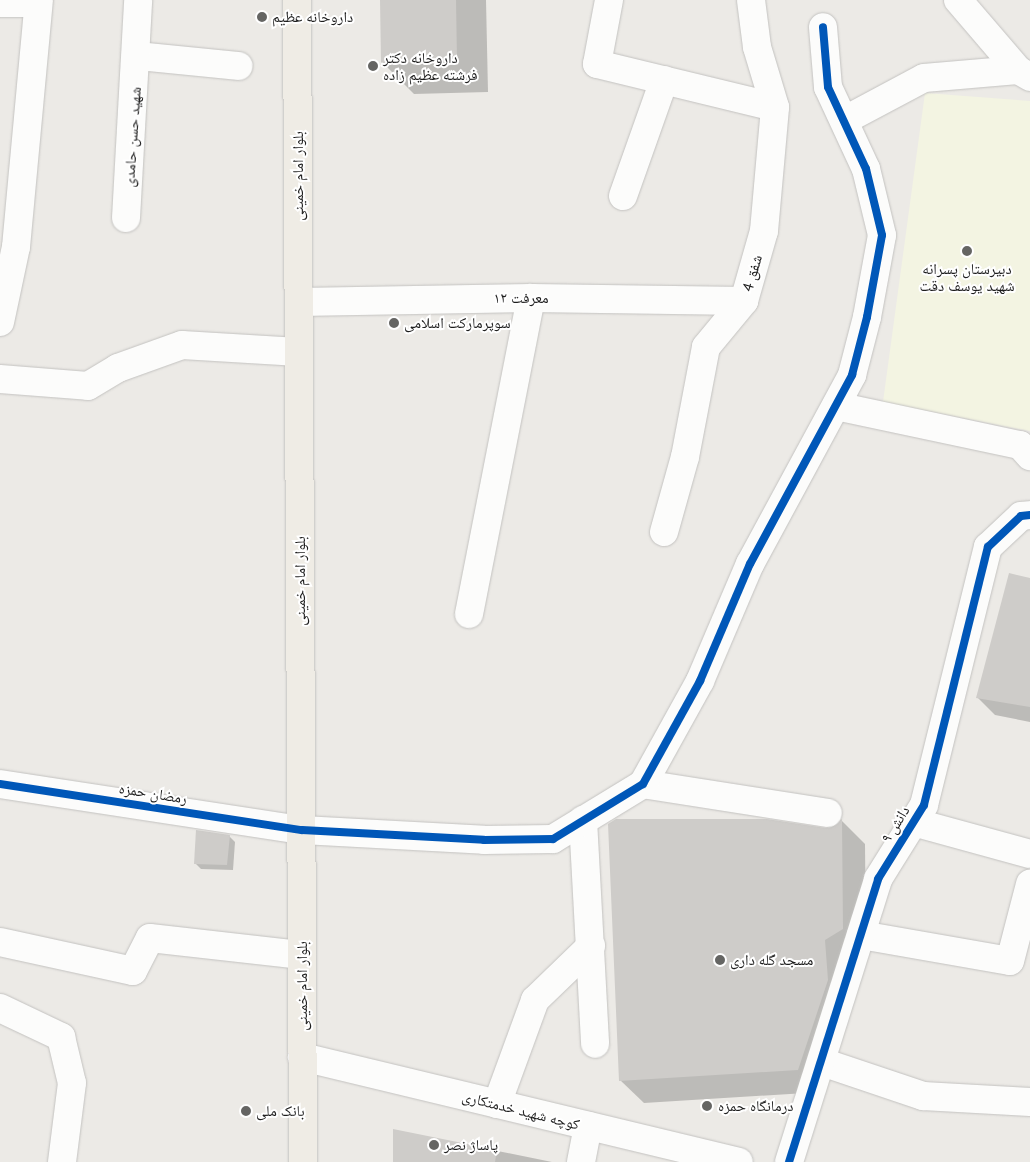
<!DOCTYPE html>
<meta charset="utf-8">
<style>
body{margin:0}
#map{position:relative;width:1030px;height:1162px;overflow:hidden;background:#eceae6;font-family:"PT Sans","Noto Naskh Arabic",sans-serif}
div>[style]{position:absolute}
.education>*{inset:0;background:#f3f4e2}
.shadow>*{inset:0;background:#0003}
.building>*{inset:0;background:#ceccc9}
.roads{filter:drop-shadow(0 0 1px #c3c2c0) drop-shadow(0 0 1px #c3c2c0)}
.minor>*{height:28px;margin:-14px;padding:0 14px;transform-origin:14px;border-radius:14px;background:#fcfcfb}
.tertiary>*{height:28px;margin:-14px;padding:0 14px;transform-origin:14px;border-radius:14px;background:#fcfcfb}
.primary>*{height:28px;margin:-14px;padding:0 14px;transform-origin:14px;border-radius:14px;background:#efece5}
.cycleway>*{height:8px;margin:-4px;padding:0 4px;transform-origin:4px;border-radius:4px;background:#0057b8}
.dots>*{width:14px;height:14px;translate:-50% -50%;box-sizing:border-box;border:2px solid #fff;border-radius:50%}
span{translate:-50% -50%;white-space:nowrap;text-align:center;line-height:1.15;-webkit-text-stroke:4px #fff;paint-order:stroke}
.poi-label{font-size:15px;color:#1d1d1d}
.left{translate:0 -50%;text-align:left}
.street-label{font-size:15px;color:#1d1d1d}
</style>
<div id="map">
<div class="education">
<div style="clip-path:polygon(925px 93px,1030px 101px,1030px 431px,883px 402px)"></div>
</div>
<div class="shadow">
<div style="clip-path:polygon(381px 0,486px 0,488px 92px,414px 94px,383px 63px)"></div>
<div style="clip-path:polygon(1030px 579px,1030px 722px,995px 715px,977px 697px)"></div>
<div style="clip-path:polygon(842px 821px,865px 844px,866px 952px,822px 1092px,644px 1103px,620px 1080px,826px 830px)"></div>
<div style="clip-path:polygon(229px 836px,235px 842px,233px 870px,201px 869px,195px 863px)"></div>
<div style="clip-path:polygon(394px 1130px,552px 1162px,394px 1162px)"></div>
</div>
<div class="building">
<div style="clip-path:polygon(380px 0,456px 0,457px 61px,381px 63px)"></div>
<div style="clip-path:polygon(1009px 573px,1030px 578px,1030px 707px,976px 698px)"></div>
<div style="clip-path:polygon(616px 819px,767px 819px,826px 828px,842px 819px,843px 929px,825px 940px,828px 980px,798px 1070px,619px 1081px,608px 824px)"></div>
<div style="clip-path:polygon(196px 830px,230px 835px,227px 865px,194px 864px)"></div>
<div style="clip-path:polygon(393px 1129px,497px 1150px,495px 1162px,393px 1162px)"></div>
</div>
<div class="roads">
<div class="minor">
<div style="left:609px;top:0;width:65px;rotate:100.6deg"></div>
<div style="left:597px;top:64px;width:183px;rotate:13.6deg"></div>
<div style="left:958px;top:0;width:92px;rotate:49.4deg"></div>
<div style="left:1018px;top:70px;width:14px;rotate:30deg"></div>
<div style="left:0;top:3px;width:38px"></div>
<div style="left:138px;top:56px;width:101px;rotate:5.7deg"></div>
<div style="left:845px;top:120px;width:89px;rotate:-28deg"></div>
<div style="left:924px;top:78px;width:94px;rotate:-4.9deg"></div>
<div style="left:623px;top:196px;width:123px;rotate:-70.5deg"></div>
<div style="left:126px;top:218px;width:218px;rotate:-86.8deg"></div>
<div style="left:299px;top:302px;width:232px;rotate:-1deg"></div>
<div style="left:531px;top:298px;width:213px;rotate:0.8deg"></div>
<div style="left:0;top:322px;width:77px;rotate:-78deg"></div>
<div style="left:16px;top:247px;width:248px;rotate:-84.7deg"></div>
<div style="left:0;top:379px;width:88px;rotate:4.5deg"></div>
<div style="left:88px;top:386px;width:35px;rotate:-31deg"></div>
<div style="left:118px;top:368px;width:68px;rotate:-19.8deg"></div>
<div style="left:182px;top:345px;width:117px;rotate:3.4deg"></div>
<div style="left:836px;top:406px;width:188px;rotate:12deg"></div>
<div style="left:1020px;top:445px;width:15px;rotate:48deg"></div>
<div style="left:664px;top:532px;width:78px;rotate:-74.4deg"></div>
<div style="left:685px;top:457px;width:112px;rotate:-79.2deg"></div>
<div style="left:706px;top:347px;width:60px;rotate:-50.4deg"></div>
<div style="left:744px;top:301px;width:73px;rotate:-74.1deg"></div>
<div style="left:764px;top:231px;width:124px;rotate:-84.9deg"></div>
<div style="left:775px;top:107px;width:63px;rotate:-106.7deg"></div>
<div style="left:757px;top:47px;width:47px;rotate:-97.3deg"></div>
<div style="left:469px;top:614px;width:322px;rotate:-78.9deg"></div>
<div style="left:643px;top:784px;width:187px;rotate:8.9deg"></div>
<div style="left:583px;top:820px;width:224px;rotate:86.9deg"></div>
<div style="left:913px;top:822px;width:121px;rotate:15.3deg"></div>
<div style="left:302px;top:830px;width:182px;rotate:3.1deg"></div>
<div style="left:484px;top:840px;width:69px;rotate:-0.8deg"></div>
<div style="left:553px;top:839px;width:105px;rotate:-31.4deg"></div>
<div style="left:643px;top:784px;width:118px;rotate:-61deg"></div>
<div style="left:700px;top:681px;width:127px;rotate:-66.9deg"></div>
<div style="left:750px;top:564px;width:215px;rotate:-61.6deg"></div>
<div style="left:852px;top:375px;width:60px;rotate:-75.5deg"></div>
<div style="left:867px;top:317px;width:83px;rotate:-79.6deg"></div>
<div style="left:882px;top:235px;width:68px;rotate:-103.6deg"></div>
<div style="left:866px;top:169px;width:90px;rotate:-114.9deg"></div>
<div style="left:828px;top:87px;width:60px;rotate:-94.8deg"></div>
<div style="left:861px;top:935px;width:151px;rotate:9.9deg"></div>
<div style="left:1010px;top:961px;width:80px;rotate:-75.4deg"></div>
<div style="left:0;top:942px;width:136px;rotate:12.3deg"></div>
<div style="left:133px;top:971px;width:37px;rotate:-63deg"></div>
<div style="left:150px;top:938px;width:153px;rotate:6.4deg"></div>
<div style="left:0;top:1008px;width:68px;rotate:25.4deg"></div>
<div style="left:61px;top:1037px;width:47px;rotate:76.6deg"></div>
<div style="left:72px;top:1083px;width:80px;rotate:97.2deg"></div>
<div style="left:302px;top:1057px;width:449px;rotate:13.5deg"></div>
<div style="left:822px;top:1062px;width:107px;rotate:18.6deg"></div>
<div style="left:923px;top:1096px;width:107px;rotate:3.2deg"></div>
<div style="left:497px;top:1104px;width:111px;rotate:-69.9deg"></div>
<div style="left:535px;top:1000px;width:78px;rotate:-44deg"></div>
<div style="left:581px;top:1162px;width:37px;rotate:-79deg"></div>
<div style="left:789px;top:1162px;width:297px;rotate:-72.5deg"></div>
<div style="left:878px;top:879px;width:87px;rotate:-58.1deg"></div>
<div style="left:924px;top:805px;width:266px;rotate:-76.1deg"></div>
<div style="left:988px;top:547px;width:45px;rotate:-43.2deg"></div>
<div style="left:1021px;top:516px;width:9px;rotate:-6deg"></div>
</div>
<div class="tertiary">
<div style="left:0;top:784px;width:305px;rotate:8.7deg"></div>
</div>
<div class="primary">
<div style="left:297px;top:0;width:1162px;rotate:89.7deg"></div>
</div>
</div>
<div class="cycleway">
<div style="left:0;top:784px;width:305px;rotate:8.7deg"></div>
<div style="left:302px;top:830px;width:182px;rotate:3.1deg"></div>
<div style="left:484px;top:840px;width:69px;rotate:-0.8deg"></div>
<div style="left:553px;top:839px;width:105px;rotate:-31.4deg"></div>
<div style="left:643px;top:784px;width:118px;rotate:-61deg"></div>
<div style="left:700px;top:681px;width:127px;rotate:-66.9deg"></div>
<div style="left:750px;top:564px;width:215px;rotate:-61.6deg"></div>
<div style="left:852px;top:375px;width:60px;rotate:-75.5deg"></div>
<div style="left:867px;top:317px;width:83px;rotate:-79.6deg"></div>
<div style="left:882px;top:235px;width:68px;rotate:-103.6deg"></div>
<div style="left:866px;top:169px;width:90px;rotate:-114.9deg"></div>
<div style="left:828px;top:87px;width:60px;rotate:-94.8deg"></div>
<div style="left:789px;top:1162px;width:297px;rotate:-72.5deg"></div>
<div style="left:878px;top:879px;width:87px;rotate:-58.1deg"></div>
<div style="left:924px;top:805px;width:266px;rotate:-76.1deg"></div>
<div style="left:988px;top:547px;width:45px;rotate:-43.2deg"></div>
<div style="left:1021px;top:516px;width:9px;rotate:-6deg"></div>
</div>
<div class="dots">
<div style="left:262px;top:17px;background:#656563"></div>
<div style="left:373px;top:66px;background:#656563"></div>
<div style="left:967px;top:251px;background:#656563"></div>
<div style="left:394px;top:323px;background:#656563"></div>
<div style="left:720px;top:960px;background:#656563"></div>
<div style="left:707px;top:1106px;background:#656563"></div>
<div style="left:246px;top:1111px;background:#656563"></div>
<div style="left:434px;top:1145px;background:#656563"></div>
</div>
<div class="poi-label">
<span class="left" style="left:272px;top:17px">داروخانه عظیم</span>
<span class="left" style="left:383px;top:66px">داروخانه دکتر<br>فرشته عظیم زاده</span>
<span style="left:967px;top:277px">دبیرستان پسرانه<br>شهید یوسف دقت</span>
<span class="left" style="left:404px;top:323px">سوپرمارکت اسلامی</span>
<span class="left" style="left:730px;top:960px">مسجد گله داری</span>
<span class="left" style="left:718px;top:1106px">درمانگاه حمزه</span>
<span class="left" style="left:256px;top:1111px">بانک ملى</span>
<span class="left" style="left:444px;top:1145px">پاساژ نصر</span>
</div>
<div class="street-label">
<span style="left:132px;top:137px;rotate:-86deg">شهید حسن حامدی</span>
<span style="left:298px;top:176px;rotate:-90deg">بلوار امام خمینی</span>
<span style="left:752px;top:273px;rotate:-74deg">شفق 4</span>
<span style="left:521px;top:298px">معرفت ۱۲</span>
<span style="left:300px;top:581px;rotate:-90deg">بلوار امام خمینی</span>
<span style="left:153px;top:793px;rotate:9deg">رمضان حمزه</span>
<span style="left:895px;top:824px;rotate:-58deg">دانش ۹</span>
<span style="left:302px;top:986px;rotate:-90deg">بلوار امام خمینی</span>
<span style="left:521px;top:1110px;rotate:14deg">کوچه شهید خدمتکاری</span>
</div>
</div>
